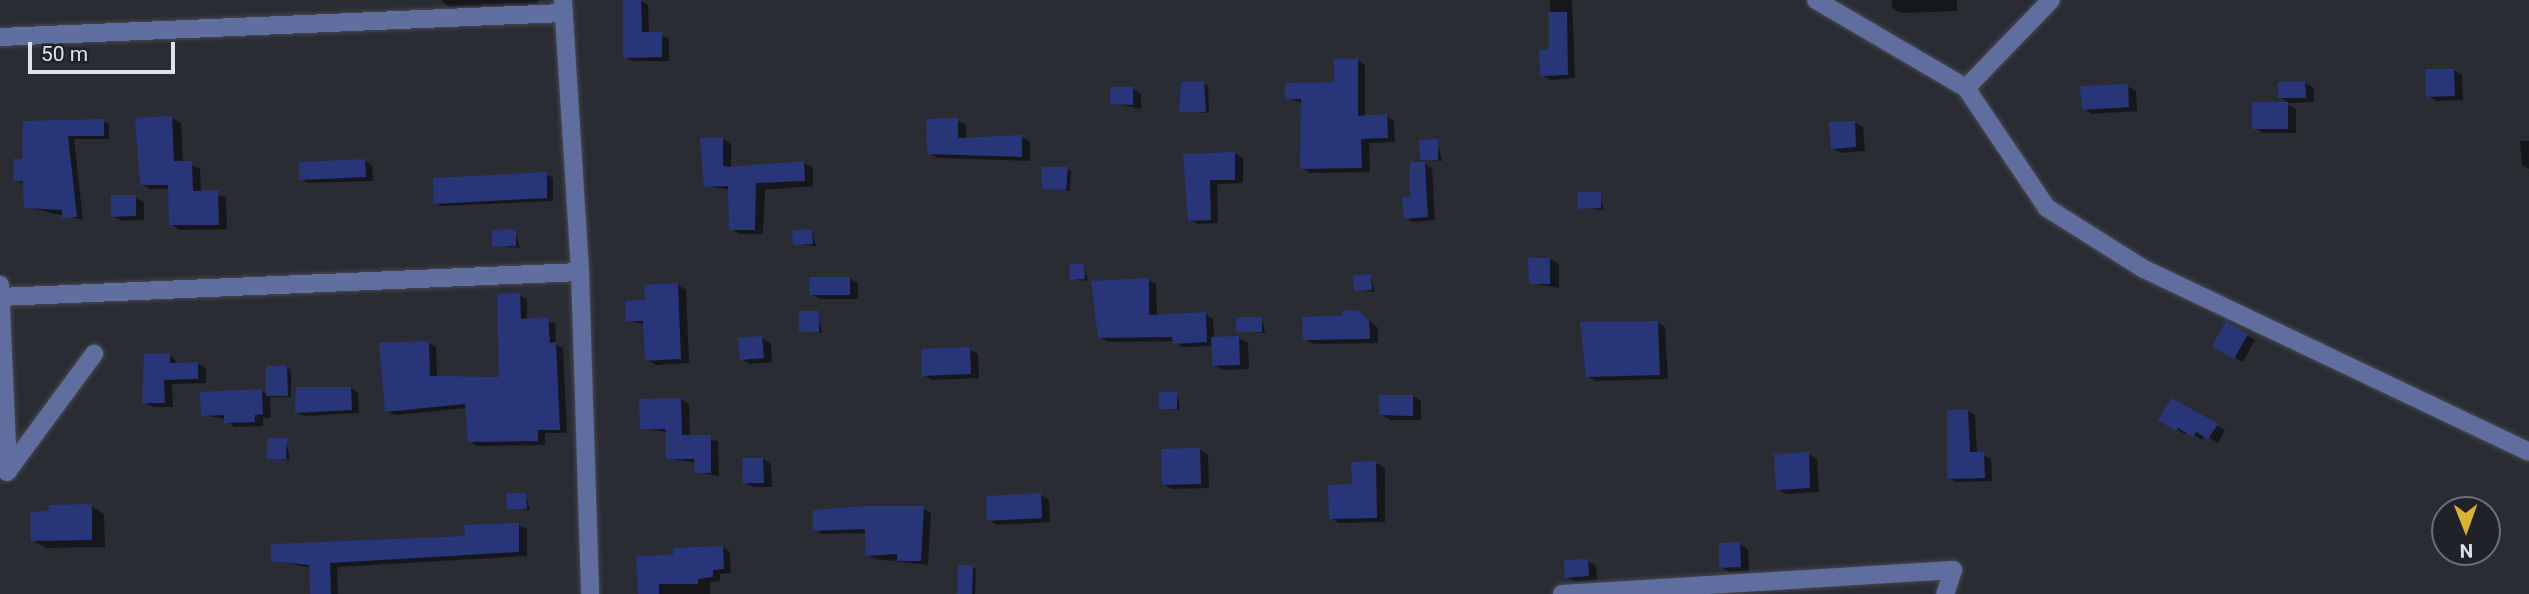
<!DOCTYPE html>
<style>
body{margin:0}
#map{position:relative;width:2529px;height:594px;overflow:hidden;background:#2a2c33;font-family:Roboto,sans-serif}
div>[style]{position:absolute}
.shadow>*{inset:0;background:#0007}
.building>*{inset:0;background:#283578}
.roads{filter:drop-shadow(0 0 2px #474950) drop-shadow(0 0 2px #474950)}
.minor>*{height:18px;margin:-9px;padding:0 9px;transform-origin:9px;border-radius:9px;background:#606e9f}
span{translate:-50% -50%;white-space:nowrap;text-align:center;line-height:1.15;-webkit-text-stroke:6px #202229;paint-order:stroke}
.north{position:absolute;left:2431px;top:496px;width:70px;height:70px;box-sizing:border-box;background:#202229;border:2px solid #6d6f75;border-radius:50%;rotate:179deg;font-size:19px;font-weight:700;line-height:28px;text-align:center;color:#e1e2e7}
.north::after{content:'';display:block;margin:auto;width:24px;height:32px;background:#dab333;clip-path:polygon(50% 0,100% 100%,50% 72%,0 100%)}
.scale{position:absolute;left:28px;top:42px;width:147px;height:32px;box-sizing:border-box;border:4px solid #e1e2e7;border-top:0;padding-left:9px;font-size:21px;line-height:24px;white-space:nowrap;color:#e1e2e7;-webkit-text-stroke:5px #202229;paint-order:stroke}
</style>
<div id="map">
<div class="shadow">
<div style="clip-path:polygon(441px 0,538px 0,538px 6px,449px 7px)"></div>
<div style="clip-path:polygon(640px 0,648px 5px,649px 34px,669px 38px,669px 61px,633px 61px,625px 57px)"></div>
<div style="clip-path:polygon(1550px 0,1572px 0,1575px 78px,1550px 80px,1542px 75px,1551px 51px)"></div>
<div style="clip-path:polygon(1892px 0,1957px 0,1957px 11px,1901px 13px,1892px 8px)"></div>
<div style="clip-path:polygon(1357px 60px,1365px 65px,1365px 117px,1386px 116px,1394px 121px,1395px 142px,1369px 143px,1370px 172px,1310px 173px,1302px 168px,1302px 103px,1287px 98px,1336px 83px)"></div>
<div style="clip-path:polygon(2454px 70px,2462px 75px,2463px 100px,2437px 101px,2428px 96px)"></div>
<div style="clip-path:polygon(1182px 83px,1208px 85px,1209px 113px,1181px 111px)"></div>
<div style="clip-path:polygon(2305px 83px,2314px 88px,2314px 102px,2289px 103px,2280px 97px)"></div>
<div style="clip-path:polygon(2127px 86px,2136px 91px,2137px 111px,2092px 114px,2084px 109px)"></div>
<div style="clip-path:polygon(1133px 89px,1141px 94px,1141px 109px,1112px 103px)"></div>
<div style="clip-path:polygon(2287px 104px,2296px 109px,2296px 133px,2263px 133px,2254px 128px)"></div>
<div style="clip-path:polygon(172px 118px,181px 123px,183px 163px,200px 168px,201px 192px,226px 197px,227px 229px,179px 230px,171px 224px,170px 189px,150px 189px,141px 184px)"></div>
<div style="clip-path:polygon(957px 120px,966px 125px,966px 139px,1021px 137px,1030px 142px,1030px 161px,937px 158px,929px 153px)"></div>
<div style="clip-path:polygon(103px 121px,109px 124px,109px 139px,74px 139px,83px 220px,25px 207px,25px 184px,16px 180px,24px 160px,24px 122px)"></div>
<div style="clip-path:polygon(1854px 122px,1863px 127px,1865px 151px,1841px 153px,1832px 148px)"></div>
<div style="clip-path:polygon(723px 139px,731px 144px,731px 169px,804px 163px,813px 168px,813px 186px,765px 190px,763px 234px,740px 234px,731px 229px,730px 190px,706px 186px)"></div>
<div style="clip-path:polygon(1437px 141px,1442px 161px,1421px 159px)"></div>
<div style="clip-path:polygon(2520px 141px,2529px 141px,2529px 169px,2522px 165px)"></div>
<div style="clip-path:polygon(1235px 153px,1243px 158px,1243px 183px,1217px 184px,1218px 223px,1198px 224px,1190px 220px,1185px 155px)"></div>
<div style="clip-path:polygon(365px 161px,372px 165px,373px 181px,308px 183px,301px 179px)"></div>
<div style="clip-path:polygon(1425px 164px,1432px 168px,1435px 220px,1413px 222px,1406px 218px)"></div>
<div style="clip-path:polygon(1067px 169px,1071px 171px,1070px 191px,1044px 188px)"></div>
<div style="clip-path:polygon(546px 174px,553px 178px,553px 201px,441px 206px,435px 203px)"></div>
<div style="clip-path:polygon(1600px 193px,1604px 210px,1579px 208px)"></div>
<div style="clip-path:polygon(135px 197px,144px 202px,144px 220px,122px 221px,113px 216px)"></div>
<div style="clip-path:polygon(515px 231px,520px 248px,494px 246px)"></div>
<div style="clip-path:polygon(812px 231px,816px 246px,795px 244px)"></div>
<div style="clip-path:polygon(1550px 259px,1559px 264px,1559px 288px,1530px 283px)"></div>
<div style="clip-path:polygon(1084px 265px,1088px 281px,1072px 279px)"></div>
<div style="clip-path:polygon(1371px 276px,1375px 292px,1355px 290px)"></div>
<div style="clip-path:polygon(849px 278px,858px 283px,858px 299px,820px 299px,811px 294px)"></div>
<div style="clip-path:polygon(1148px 280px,1156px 284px,1157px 316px,1205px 314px,1213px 319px,1214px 338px,1239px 338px,1248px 343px,1249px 369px,1223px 370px,1214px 365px,1213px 346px,1182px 347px,1174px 341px,1108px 342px,1100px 337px)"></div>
<div style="clip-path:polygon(678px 285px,686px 290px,689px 363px,656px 365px,647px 360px,645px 325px,628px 320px,647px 301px)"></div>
<div style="clip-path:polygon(519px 295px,527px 299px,527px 320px,555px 323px,556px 345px,563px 348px,567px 433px,545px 433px,545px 445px,477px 446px,469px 441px,467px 408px,394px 415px,387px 411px,429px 343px,436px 347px,437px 378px,501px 379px)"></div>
<div style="clip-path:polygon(818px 312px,822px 333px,800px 331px)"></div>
<div style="clip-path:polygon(1358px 312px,1378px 328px,1378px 343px,1314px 344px,1305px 339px)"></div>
<div style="clip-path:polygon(1262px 319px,1265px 333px,1237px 331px)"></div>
<div style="clip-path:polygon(1658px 323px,1665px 327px,1668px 379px,1595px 381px,1587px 376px)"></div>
<div style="clip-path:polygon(2227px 324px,2255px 340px,2243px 362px,2214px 346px)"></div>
<div style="clip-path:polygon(762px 338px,771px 343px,772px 362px,750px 364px,741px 359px)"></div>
<div style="clip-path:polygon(969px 349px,978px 354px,979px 378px,932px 380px,924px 375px)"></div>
<div style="clip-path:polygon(169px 354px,179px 365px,197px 363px,206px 368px,206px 383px,172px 384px,173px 407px,153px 407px,144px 402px)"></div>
<div style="clip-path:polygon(287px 367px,291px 370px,291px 397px,270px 397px,271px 418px,263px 418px,263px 426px,234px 427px,226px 419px,203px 415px,262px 391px,268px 395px)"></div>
<div style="clip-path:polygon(351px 388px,358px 393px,359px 413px,304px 416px,297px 412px)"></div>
<div style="clip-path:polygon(1177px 394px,1180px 410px,1161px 408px)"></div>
<div style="clip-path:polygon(1413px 396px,1421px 401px,1421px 420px,1390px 420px,1381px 414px)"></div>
<div style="clip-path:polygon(681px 399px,689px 404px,690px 437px,718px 441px,719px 476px,696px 472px,696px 463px,668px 458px,667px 432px,642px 428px)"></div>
<div style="clip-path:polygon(2173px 400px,2225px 430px,2218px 443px,2205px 435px,2202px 440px,2187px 431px,2185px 434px,2160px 420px)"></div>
<div style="clip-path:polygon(1968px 411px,1975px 415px,1977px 454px,1991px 458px,1992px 481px,1956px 482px,1949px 478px)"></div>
<div style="clip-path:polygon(286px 440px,290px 460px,268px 458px)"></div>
<div style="clip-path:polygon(1200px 450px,1208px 455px,1209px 488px,1172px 489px,1163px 484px)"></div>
<div style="clip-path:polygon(1809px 454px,1817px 459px,1819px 492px,1786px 494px,1778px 489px)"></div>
<div style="clip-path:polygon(763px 459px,771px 464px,772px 487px,753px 487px,744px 482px)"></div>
<div style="clip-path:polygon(1376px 463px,1385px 468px,1385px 522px,1339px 523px,1331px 518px)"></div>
<div style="clip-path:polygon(526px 495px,530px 510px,509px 508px)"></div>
<div style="clip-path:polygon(1040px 495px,1049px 500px,1050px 522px,997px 525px,989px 520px)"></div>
<div style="clip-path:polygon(91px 506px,104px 514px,105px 547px,46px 548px,33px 540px)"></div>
<div style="clip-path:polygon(923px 508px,931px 513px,928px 565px,875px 559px,867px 554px,866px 533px,823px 534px,815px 530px)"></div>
<div style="clip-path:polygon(519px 525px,527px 529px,527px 556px,337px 567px,338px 594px,312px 594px,311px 568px,273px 560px,467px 538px)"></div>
<div style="clip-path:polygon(1740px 544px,1748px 549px,1749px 571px,1730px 572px,1721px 567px)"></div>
<div style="clip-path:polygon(722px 547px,730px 552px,731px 573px,720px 574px,720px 581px,710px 582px,710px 594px,640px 594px,675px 557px)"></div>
<div style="clip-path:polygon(1588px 561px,1596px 566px,1597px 580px,1575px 582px,1567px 577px)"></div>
<div style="clip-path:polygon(972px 567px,976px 569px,975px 594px,959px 594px)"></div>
</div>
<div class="building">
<div style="clip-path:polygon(623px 0,641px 0,642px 32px,662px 32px,662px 57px,623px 58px)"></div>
<div style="clip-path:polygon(1549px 12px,1567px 12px,1568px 75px,1540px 76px,1539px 50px,1549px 49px)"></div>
<div style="clip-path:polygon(1358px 58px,1358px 116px,1387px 114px,1388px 138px,1361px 139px,1362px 168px,1300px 169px,1301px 99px,1285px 99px,1285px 83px,1334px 82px,1334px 59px)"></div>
<div style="clip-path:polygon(2425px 69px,2454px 69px,2455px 96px,2426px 97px)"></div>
<div style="clip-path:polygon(1204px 81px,1206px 112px,1179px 112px,1181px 82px)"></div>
<div style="clip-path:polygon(2305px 81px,2306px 98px,2278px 98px,2278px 82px)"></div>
<div style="clip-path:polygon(2128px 84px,2129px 107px,2082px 110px,2080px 86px)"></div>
<div style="clip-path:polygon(1110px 87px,1133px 87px,1133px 105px,1110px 104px)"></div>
<div style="clip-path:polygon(2252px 102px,2288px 102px,2288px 129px,2252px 129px)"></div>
<div style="clip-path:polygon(172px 116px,174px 161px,192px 161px,193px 191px,218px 190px,219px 225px,169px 225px,168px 185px,140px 185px,135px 118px)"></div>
<div style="clip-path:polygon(958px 118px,958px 138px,1022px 135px,1022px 157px,927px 154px,926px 119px)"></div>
<div style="clip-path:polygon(104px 119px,104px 136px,68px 136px,77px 217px,62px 218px,62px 210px,24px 208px,23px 181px,14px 181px,13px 159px,22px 159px,23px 121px)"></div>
<div style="clip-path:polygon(1855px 121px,1856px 147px,1831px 149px,1829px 122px)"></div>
<div style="clip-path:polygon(723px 137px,723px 165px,727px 167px,804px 161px,805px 181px,756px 183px,755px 230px,729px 230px,728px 186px,704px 187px,700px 138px)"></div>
<div style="clip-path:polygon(1438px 139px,1438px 160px,1420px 160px,1419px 140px)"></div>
<div style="clip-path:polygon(1235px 152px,1235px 180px,1210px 180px,1211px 220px,1188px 221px,1183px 154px)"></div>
<div style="clip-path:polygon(365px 159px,366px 177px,299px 180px,299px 162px)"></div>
<div style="clip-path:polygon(1410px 162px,1425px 162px,1428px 217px,1404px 219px,1402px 197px,1410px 197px)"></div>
<div style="clip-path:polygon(1042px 167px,1068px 167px,1066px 190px,1042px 189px)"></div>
<div style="clip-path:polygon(547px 172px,547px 198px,433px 204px,433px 178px)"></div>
<div style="clip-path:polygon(1577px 192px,1601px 192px,1601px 208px,1578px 209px)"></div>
<div style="clip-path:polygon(111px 195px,136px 195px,136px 216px,111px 217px)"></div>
<div style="clip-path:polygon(516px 229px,516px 246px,492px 247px,492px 230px)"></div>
<div style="clip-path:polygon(812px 229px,813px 244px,793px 245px,792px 231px)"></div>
<div style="clip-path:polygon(1528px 258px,1550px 258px,1550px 284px,1529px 284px)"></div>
<div style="clip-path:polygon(1069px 264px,1084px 264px,1085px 279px,1070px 280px)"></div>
<div style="clip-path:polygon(1371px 274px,1372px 290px,1354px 291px,1353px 275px)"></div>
<div style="clip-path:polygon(809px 277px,850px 277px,850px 295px,809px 295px)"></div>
<div style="clip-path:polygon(1149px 278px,1149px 315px,1206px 312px,1207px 342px,1173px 344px,1172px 337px,1098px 338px,1091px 281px)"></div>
<div style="clip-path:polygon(678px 283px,681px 359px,645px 361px,643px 321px,626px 321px,625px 301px,645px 300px,644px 285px)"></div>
<div style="clip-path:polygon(520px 293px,521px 319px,548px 317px,550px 343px,556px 342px,560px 430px,538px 430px,538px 441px,468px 442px,465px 404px,385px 412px,379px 343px,429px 341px,430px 376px,499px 377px,497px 294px)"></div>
<div style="clip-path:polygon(1358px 310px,1369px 321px,1370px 339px,1303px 340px,1302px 317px,1342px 316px,1342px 311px)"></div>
<div style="clip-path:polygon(799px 311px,819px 311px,819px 332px,799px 332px)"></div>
<div style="clip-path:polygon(1236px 317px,1262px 317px,1262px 332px,1236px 332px)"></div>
<div style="clip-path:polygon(1658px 321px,1660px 375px,1586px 377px,1580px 322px)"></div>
<div style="clip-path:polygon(2226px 321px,2248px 334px,2234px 359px,2212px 346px)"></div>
<div style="clip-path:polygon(762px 336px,764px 358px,740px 360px,738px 338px)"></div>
<div style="clip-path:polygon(1239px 336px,1240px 365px,1212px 366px,1211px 337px)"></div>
<div style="clip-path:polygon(970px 347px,971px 374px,922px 376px,921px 349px)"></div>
<div style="clip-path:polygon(170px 353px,170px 363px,198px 362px,198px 379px,164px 380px,165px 403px,142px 403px,144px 354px)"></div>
<div style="clip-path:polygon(266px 366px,287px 366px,288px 396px,266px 396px)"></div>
<div style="clip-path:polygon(296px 387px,351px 387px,352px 410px,295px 413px)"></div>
<div style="clip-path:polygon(262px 389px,263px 414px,255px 415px,255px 422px,224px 423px,224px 415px,201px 416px,200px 392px)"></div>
<div style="clip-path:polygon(1159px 392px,1177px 392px,1177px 409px,1159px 409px)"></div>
<div style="clip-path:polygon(1379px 395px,1413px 395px,1413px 416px,1379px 415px)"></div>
<div style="clip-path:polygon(681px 398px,682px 435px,711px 435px,711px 473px,695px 473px,694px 459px,666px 459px,666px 429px,640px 429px,639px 399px)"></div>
<div style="clip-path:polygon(2172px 398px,2218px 424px,2208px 439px,2196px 432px,2193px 437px,2178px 428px,2176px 431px,2158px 420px)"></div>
<div style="clip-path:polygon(1968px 409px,1970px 452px,1984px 452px,1985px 478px,1947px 479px,1947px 410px)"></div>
<div style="clip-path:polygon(267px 438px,287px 438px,286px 459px,267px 459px)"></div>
<div style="clip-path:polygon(1200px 448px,1201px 484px,1162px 485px,1161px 449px)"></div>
<div style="clip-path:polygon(1809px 452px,1810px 488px,1776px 490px,1774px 454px)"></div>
<div style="clip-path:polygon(742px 458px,763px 458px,764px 483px,743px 483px)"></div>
<div style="clip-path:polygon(1376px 461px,1377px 518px,1329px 519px,1328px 485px,1352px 484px,1351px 462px)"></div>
<div style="clip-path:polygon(506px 493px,526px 493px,527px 509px,507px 509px)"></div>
<div style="clip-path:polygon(1041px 493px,1042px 518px,987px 521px,986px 496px)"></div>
<div style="clip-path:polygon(92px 504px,92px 540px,31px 541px,30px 512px,49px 511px,48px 505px)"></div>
<div style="clip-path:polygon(864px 506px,924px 506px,921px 561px,897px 561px,897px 554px,865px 556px,865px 529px,813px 531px,813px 510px)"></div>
<div style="clip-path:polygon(519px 523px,519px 552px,330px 563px,331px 594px,310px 594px,309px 565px,271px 561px,271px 544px,465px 536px,464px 525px)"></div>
<div style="clip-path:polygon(1740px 542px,1741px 567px,1719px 568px,1719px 543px)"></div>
<div style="clip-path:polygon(723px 546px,724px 569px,713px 570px,713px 577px,698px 579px,698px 584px,659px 584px,659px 594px,638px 594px,636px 556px,673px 555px,673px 548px)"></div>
<div style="clip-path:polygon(1588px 559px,1589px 576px,1565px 578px,1564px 560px)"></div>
<div style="clip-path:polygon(958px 565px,973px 565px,972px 594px,957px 594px)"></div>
</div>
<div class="roads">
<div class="minor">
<div style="left:563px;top:0;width:273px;rotate:86.4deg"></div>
<div style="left:580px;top:272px;width:322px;rotate:88.2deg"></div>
<div style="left:1816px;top:0;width:174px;rotate:30.4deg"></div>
<div style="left:1966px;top:88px;width:145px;rotate:56deg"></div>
<div style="left:2047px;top:208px;width:115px;rotate:32.2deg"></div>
<div style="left:2144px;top:269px;width:426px;rotate:25.4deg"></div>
<div style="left:0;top:37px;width:564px;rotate:-2.44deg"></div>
<div style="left:1966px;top:88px;width:122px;rotate:-46deg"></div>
<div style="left:0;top:285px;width:186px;rotate:87.5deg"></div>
<div style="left:0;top:297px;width:581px;rotate:-2.47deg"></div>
<div style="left:7px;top:472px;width:147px;rotate:-53.6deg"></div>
<div style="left:1562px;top:594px;width:392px;rotate:-3.5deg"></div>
<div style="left:1953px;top:570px;width:25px;rotate:108deg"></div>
</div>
</div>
<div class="north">N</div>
<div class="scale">50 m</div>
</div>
